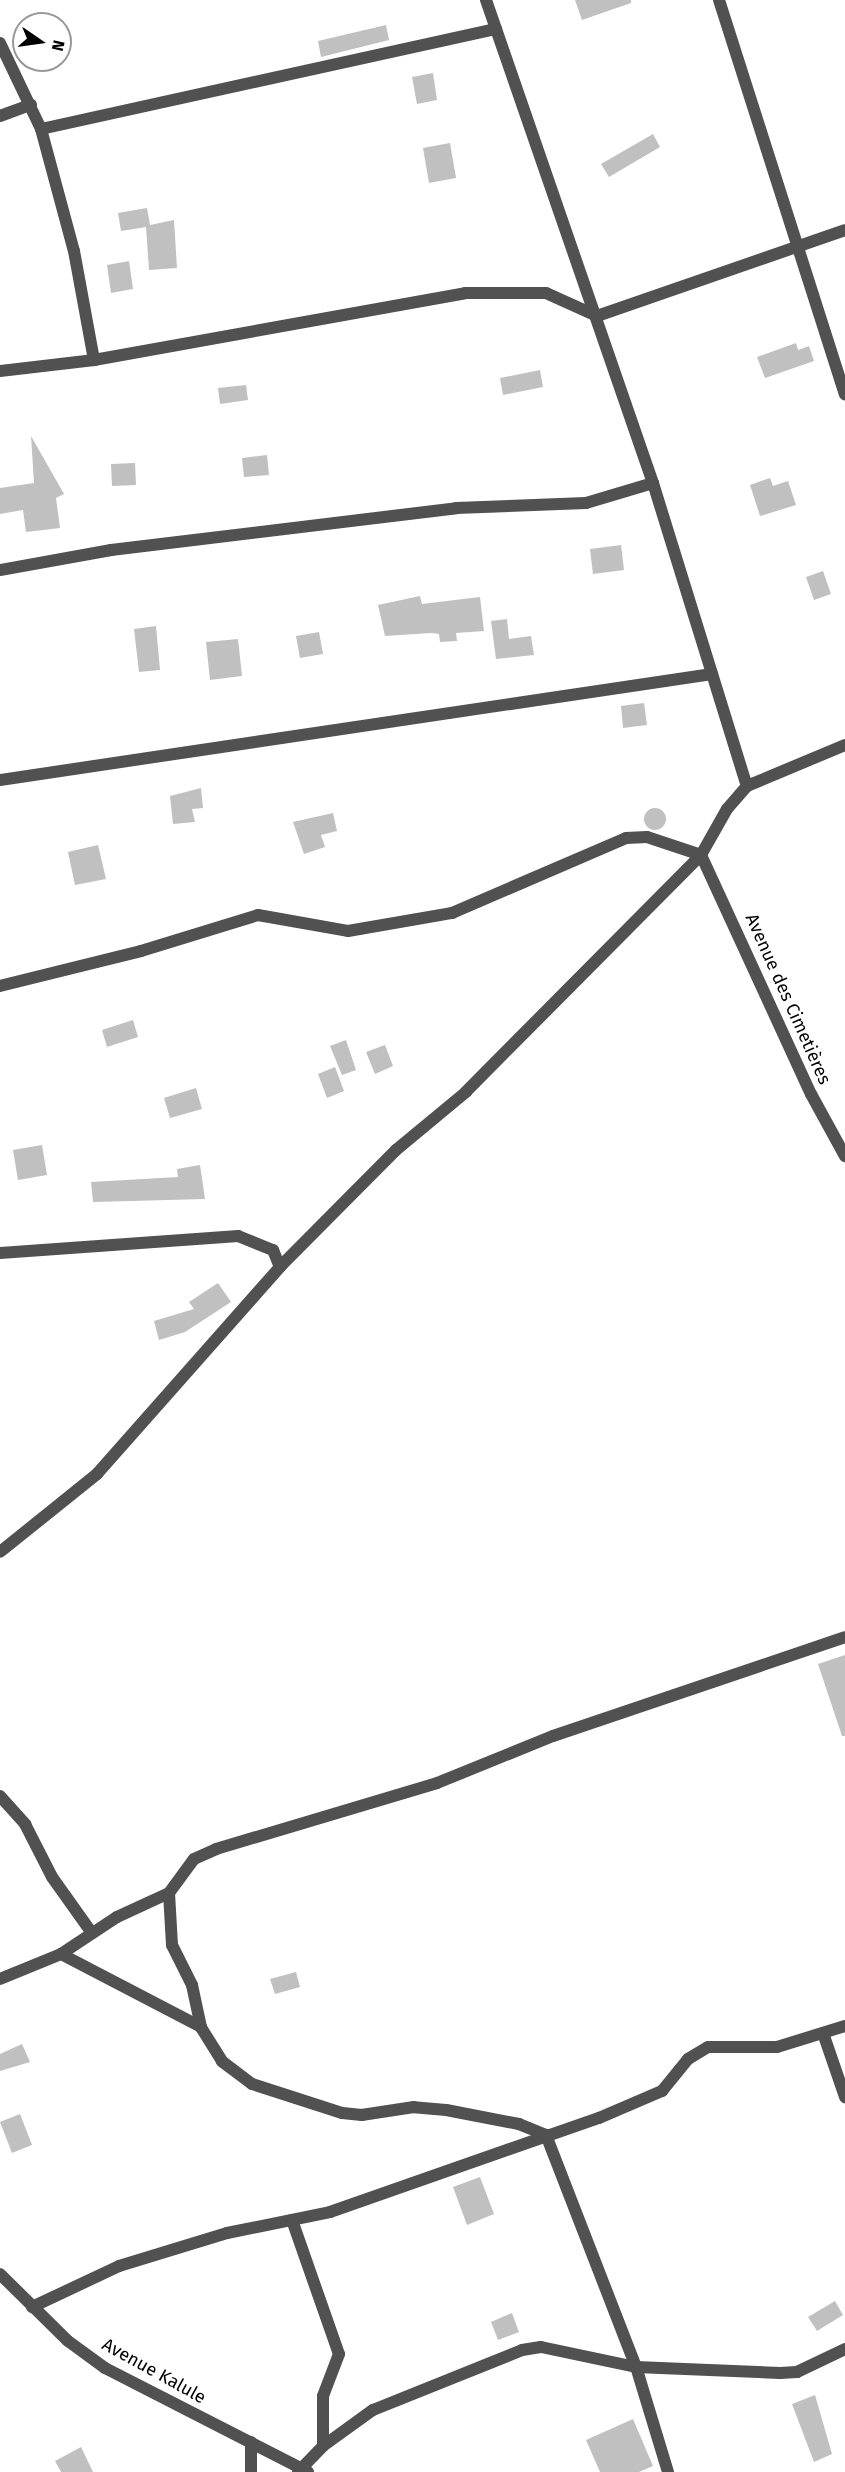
<!DOCTYPE html>
<meta charset="utf-8">
<style>
body{margin:0}
#map{position:relative;width:845px;height:2472px;overflow:hidden;background:#fff;font-family:"Fira Sans",sans-serif}
div>[style]{position:absolute}
.building>*{inset:0;background:#c0c0c0}
.round{border-radius:50%}
.minor>*{height:12px;margin:-6px;padding:0 6px;transform-origin:6px;border-radius:6px;background:#515151}
.tertiary>*{height:12px;margin:-6px;padding:0 6px;transform-origin:6px;border-radius:6px;background:#515151}
span{translate:-50% -50%;white-space:nowrap;text-align:center;line-height:1.15;-webkit-text-stroke:5px #fff;paint-order:stroke}
.street-label{font-size:18px;color:#000}
.north{position:absolute;left:12px;top:12px;width:60px;height:60px;box-sizing:border-box;background:#fff;border:2px solid #999;border-radius:50%;rotate:103deg;font-size:16px;font-weight:700;line-height:24px;text-align:center;color:#000}
.north::after{content:'';display:block;margin:auto;width:21px;height:27px;background:#000;clip-path:polygon(50% 0,100% 100%,50% 72%,0 100%)}
</style>
<div id="map">
<div class="building">
<div style="clip-path:polygon(575px 0,631px 0,631px 3px,582px 20px)"></div>
<div style="clip-path:polygon(386px 25px,389px 40px,321px 57px,318px 41px)"></div>
<div style="clip-path:polygon(433px 73px,437px 100px,417px 104px,412px 77px)"></div>
<div style="clip-path:polygon(653px 134px,660px 147px,609px 177px,601px 164px)"></div>
<div style="clip-path:polygon(450px 143px,456px 178px,429px 183px,423px 148px)"></div>
<div style="clip-path:polygon(147px 208px,150px 225px,174px 220px,177px 268px,149px 270px,146px 227px,121px 231px,118px 213px)"></div>
<div style="clip-path:polygon(129px 261px,133px 289px,111px 293px,107px 265px)"></div>
<div style="clip-path:polygon(796px 343px,798px 350px,809px 346px,814px 361px,765px 378px,757px 357px)"></div>
<div style="clip-path:polygon(540px 370px,543px 387px,503px 395px,500px 378px)"></div>
<div style="clip-path:polygon(246px 385px,248px 400px,220px 404px,218px 388px)"></div>
<div style="clip-path:polygon(31px 436px,64px 494px,56px 498px,60px 528px,26px 532px,23px 510px,0 514px,0 488px,34px 483px)"></div>
<div style="clip-path:polygon(267px 455px,269px 475px,244px 477px,242px 458px)"></div>
<div style="clip-path:polygon(135px 463px,136px 485px,112px 486px,111px 464px)"></div>
<div style="clip-path:polygon(770px 478px,773px 486px,788px 481px,796px 505px,760px 516px,750px 485px)"></div>
<div style="clip-path:polygon(621px 545px,624px 570px,593px 574px,590px 549px)"></div>
<div style="clip-path:polygon(823px 571px,831px 594px,814px 600px,806px 577px)"></div>
<div style="clip-path:polygon(420px 596px,422px 604px,480px 597px,484px 631px,456px 633px,457px 641px,440px 642px,439px 634px,431px 633px,385px 636px,378px 605px)"></div>
<div style="clip-path:polygon(507px 619px,509px 639px,531px 636px,534px 655px,496px 659px,491px 621px)"></div>
<div style="clip-path:polygon(156px 626px,160px 670px,139px 672px,134px 629px)"></div>
<div style="clip-path:polygon(319px 632px,323px 654px,300px 658px,296px 636px)"></div>
<div style="clip-path:polygon(238px 639px,242px 676px,210px 680px,206px 642px)"></div>
<div style="clip-path:polygon(644px 703px,647px 725px,623px 728px,621px 706px)"></div>
<div style="clip-path:polygon(201px 788px,203px 808px,192px 809px,195px 822px,173px 824px,170px 796px)"></div>
<div class="round" style="left:644px;top:808px;width:22px;height:22px"></div>
<div style="clip-path:polygon(333px 813px,337px 831px,321px 835px,325px 847px,304px 854px,293px 822px)"></div>
<div style="clip-path:polygon(98px 845px,106px 879px,75px 885px,68px 852px)"></div>
<div style="clip-path:polygon(133px 1020px,138px 1037px,107px 1047px,102px 1030px)"></div>
<div style="clip-path:polygon(346px 1040px,356px 1070px,342px 1075px,330px 1046px)"></div>
<div style="clip-path:polygon(385px 1045px,393px 1066px,375px 1074px,366px 1052px)"></div>
<div style="clip-path:polygon(335px 1067px,344px 1091px,327px 1098px,318px 1074px)"></div>
<div style="clip-path:polygon(196px 1088px,202px 1109px,170px 1118px,164px 1098px)"></div>
<div style="clip-path:polygon(42px 1145px,47px 1175px,18px 1180px,13px 1150px)"></div>
<div style="clip-path:polygon(200px 1165px,205px 1199px,93px 1202px,91px 1182px,178px 1177px,177px 1169px)"></div>
<div style="clip-path:polygon(218px 1283px,231px 1302px,185px 1332px,159px 1340px,154px 1321px,194px 1309px,189px 1302px)"></div>
<div style="clip-path:polygon(845px 1655px,845px 1736px,842px 1736px,818px 1664px)"></div>
<div style="clip-path:polygon(296px 1972px,300px 1987px,275px 1994px,270px 1979px)"></div>
<div style="clip-path:polygon(22px 2044px,30px 2062px,0 2071px,0 2054px)"></div>
<div style="clip-path:polygon(20px 2114px,32px 2145px,12px 2153px,0 2122px)"></div>
<div style="clip-path:polygon(480px 2177px,494px 2214px,467px 2225px,453px 2187px)"></div>
<div style="clip-path:polygon(835px 2301px,843px 2315px,817px 2331px,808px 2317px)"></div>
<div style="clip-path:polygon(512px 2313px,519px 2332px,498px 2340px,491px 2322px)"></div>
<div style="clip-path:polygon(815px 2395px,832px 2454px,814px 2462px,792px 2404px)"></div>
<div style="clip-path:polygon(633px 2419px,653px 2466px,639px 2472px,600px 2472px,586px 2440px)"></div>
<div style="clip-path:polygon(81px 2447px,93px 2472px,61px 2472px,55px 2461px)"></div>
</div>
<div class="minor">
<div style="left:486px;top:0;width:511px;rotate:70.93deg"></div>
<div style="left:653px;top:483px;width:317px;rotate:72.8deg"></div>
<div style="left:719px;top:0;width:414px;rotate:72.3deg"></div>
<div style="left:0;top:43px;width:95px;rotate:64.5deg"></div>
<div style="left:41px;top:129px;width:126px;rotate:74.9deg"></div>
<div style="left:74px;top:251px;width:111px;rotate:79.6deg"></div>
<div style="left:0;top:116px;width:33px;rotate:-20deg"></div>
<div style="left:41px;top:129px;width:466px;rotate:-12.4deg"></div>
<div style="left:0;top:371px;width:95px;rotate:-6.7deg"></div>
<div style="left:94px;top:360px;width:377px;rotate:-10.2deg"></div>
<div style="left:465px;top:293px;width:81px"></div>
<div style="left:546px;top:293px;width:56px;rotate:24.3deg"></div>
<div style="left:597px;top:316px;width:262px;rotate:-19.1deg"></div>
<div style="left:0;top:570px;width:113px;rotate:-10.2deg"></div>
<div style="left:111px;top:550px;width:348px;rotate:-6.9deg"></div>
<div style="left:456px;top:508px;width:130px;rotate:-2.2deg"></div>
<div style="left:586px;top:503px;width:70px;rotate:-16.6deg"></div>
<div style="left:0;top:780px;width:720px;rotate:-8.47deg"></div>
<div style="left:0;top:986px;width:145px;rotate:-13.9deg"></div>
<div style="left:141px;top:951px;width:122px;rotate:-17.1deg"></div>
<div style="left:258px;top:915px;width:91px;rotate:10.1deg"></div>
<div style="left:348px;top:931px;width:106px;rotate:-9.8deg"></div>
<div style="left:452px;top:913px;width:189px;rotate:-23.3deg"></div>
<div style="left:626px;top:838px;width:21px;rotate:-3deg"></div>
<div style="left:647px;top:837px;width:57px;rotate:18.4deg"></div>
<div style="left:701px;top:855px;width:334px;rotate:134.8deg"></div>
<div style="left:466px;top:1092px;width:91px;rotate:140.4deg"></div>
<div style="left:396px;top:1150px;width:165px;rotate:134.8deg"></div>
<div style="left:280px;top:1267px;width:276px;rotate:131.5deg"></div>
<div style="left:97px;top:1474px;width:124px;rotate:141.2deg"></div>
<div style="left:0;top:1253px;width:239px;rotate:-4.1deg"></div>
<div style="left:238px;top:1236px;width:38px;rotate:22deg"></div>
<div style="left:273px;top:1250px;width:18px;rotate:68deg"></div>
<div style="left:0;top:1796px;width:38px;rotate:48deg"></div>
<div style="left:25px;top:1824px;width:59px;rotate:63deg"></div>
<div style="left:52px;top:1877px;width:69px;rotate:54.5deg"></div>
<div style="left:61px;top:1954px;width:158px;rotate:27.5deg"></div>
<div style="left:0;top:1979px;width:66px;rotate:-22.3deg"></div>
<div style="left:61px;top:1954px;width:67px;rotate:-33.5deg"></div>
<div style="left:117px;top:1917px;width:57px;rotate:-24.8deg"></div>
<div style="left:823px;top:2033px;width:68px;rotate:71deg"></div>
<div style="left:292px;top:2220px;width:142px;rotate:70.7deg"></div>
<div style="left:339px;top:2354px;width:45px;rotate:110.9deg"></div>
<div style="left:323px;top:2396px;width:50px;rotate:90deg"></div>
<div style="left:0;top:2274px;width:95px;rotate:44.6deg"></div>
<div style="left:68px;top:2341px;width:46px;rotate:36.1deg"></div>
<div style="left:105px;top:2368px;width:228px;rotate:27.1deg"></div>
<div style="left:32px;top:2307px;width:96px;rotate:-25.2deg"></div>
<div style="left:119px;top:2266px;width:113px;rotate:-17deg"></div>
<div style="left:227px;top:2233px;width:105px;rotate:-11.5deg"></div>
<div style="left:330px;top:2212px;width:285px;rotate:-19.3deg"></div>
<div style="left:599px;top:2118px;width:69px;rotate:-23.2deg"></div>
<div style="left:662px;top:2091px;width:41px;rotate:-50.9deg"></div>
<div style="left:688px;top:2059px;width:23px;rotate:-31deg"></div>
<div style="left:708px;top:2047px;width:69px"></div>
<div style="left:777px;top:2047px;width:71px;rotate:-17.2deg"></div>
<div style="left:251px;top:2442px;width:30px;rotate:90deg"></div>
<div style="left:298px;top:2472px;width:36px;rotate:-46deg"></div>
<div style="left:323px;top:2446px;width:62px;rotate:-35.8deg"></div>
<div style="left:373px;top:2410px;width:161px;rotate:-21.9deg"></div>
<div style="left:522px;top:2350px;width:19px;rotate:-9deg"></div>
<div style="left:541px;top:2347px;width:97px;rotate:11.9deg"></div>
<div style="left:636px;top:2367px;width:144px;rotate:2.4deg"></div>
<div style="left:780px;top:2373px;width:17px;rotate:-3deg"></div>
<div style="left:797px;top:2372px;width:53px;rotate:-25.6deg"></div>
<div style="left:668px;top:2472px;width:110px;rotate:-106.9deg"></div>
<div style="left:636px;top:2367px;width:249px;rotate:-111.2deg"></div>
<div style="left:546px;top:2135px;width:29px;rotate:-158deg"></div>
<div style="left:519px;top:2124px;width:74px;rotate:-169.1deg"></div>
<div style="left:446px;top:2110px;width:32px;rotate:-175deg"></div>
<div style="left:414px;top:2107px;width:53px;rotate:171.3deg"></div>
<div style="left:362px;top:2115px;width:20px;rotate:-174deg"></div>
<div style="left:342px;top:2113px;width:95px;rotate:-162.1deg"></div>
<div style="left:252px;top:2084px;width:38px;rotate:-143deg"></div>
<div style="left:222px;top:2061px;width:40px;rotate:-122deg"></div>
<div style="left:201px;top:2027px;width:43px;rotate:-102.1deg"></div>
<div style="left:192px;top:1985px;width:45px;rotate:-116.6deg"></div>
<div style="left:172px;top:1945px;width:52px;rotate:-93.3deg"></div>
<div style="left:169px;top:1893px;width:42px;rotate:-53.7deg"></div>
<div style="left:194px;top:1859px;width:24px;rotate:-24deg"></div>
<div style="left:216px;top:1849px;width:231px;rotate:-16.6deg"></div>
<div style="left:437px;top:1783px;width:125px;rotate:-22.1deg"></div>
<div style="left:553px;top:1736px;width:308px;rotate:-18.7deg"></div>
</div>
<div class="tertiary">
<div style="left:845px;top:745px;width:106px;rotate:157.3deg"></div>
<div style="left:747px;top:786px;width:30px;rotate:131deg"></div>
<div style="left:727px;top:809px;width:53px;rotate:119.5deg"></div>
<div style="left:701px;top:855px;width:263px;rotate:65.3deg"></div>
<div style="left:811px;top:1094px;width:71px;rotate:61.3deg"></div>
</div>
<div class="street-label">
<span style="left:788px;top:999px;rotate:66deg">Avenue des Cimetières</span>
<span style="left:154px;top:2371px;rotate:29deg">Avenue Kalule</span>
</div>
<div class="north">N</div>
</div>
